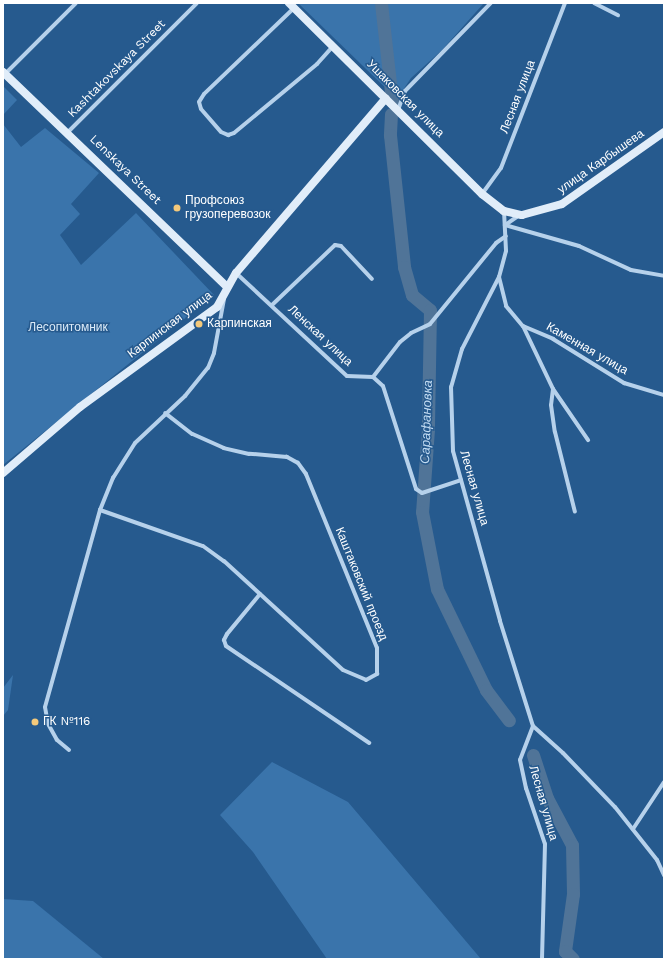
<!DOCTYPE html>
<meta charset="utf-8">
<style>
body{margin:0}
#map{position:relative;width:667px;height:962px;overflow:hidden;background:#265a8e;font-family:"Work Sans",sans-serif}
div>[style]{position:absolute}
.green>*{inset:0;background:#3a74ab}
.river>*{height:13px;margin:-6.5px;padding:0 6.5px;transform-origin:6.5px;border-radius:6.5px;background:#507498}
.street>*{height:4px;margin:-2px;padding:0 2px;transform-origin:2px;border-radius:2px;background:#b6d1eb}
.secondary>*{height:8px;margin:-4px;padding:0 4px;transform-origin:4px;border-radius:4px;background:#e1edf9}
.dots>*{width:11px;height:11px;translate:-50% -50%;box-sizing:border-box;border:2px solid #265a8e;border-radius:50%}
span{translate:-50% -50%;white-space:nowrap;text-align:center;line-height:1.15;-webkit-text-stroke:3px #265a8e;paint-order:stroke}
.street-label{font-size:12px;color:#fff}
.poi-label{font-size:12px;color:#fff}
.left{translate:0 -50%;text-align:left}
.park-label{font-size:12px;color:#daeaf8}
.water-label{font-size:13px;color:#c2dbf2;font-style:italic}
.frame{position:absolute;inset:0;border:4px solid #fff;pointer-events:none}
</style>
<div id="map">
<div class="green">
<div style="clip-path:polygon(298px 3px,484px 3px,442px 50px,411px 78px,397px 99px)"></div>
<div style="clip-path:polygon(3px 86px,17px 100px,3px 115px)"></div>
<div style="clip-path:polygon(3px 124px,21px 147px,45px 128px,99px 173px,71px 204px,80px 214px,60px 235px,81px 265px,136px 213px,214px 295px,3px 465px)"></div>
<div style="clip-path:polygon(13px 675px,8px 710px,3px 716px,3px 688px)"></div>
<div style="clip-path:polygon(272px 762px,348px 802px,481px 959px,327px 959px,253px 852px,220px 815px)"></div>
<div style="clip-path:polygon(3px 899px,33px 901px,104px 959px,3px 959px)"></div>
</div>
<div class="river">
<div style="left:381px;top:3px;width:99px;rotate:83.6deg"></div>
<div style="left:391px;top:114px;width:21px;rotate:93deg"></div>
<div style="left:390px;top:135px;width:133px;rotate:83.9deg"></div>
<div style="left:404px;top:267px;width:29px;rotate:74deg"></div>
<div style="left:412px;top:295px;width:23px;rotate:40deg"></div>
<div style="left:430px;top:310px;width:119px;rotate:91deg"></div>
<div style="left:428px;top:429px;width:83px;rotate:94.1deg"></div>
<div style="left:422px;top:512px;width:78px;rotate:79deg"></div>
<div style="left:437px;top:589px;width:112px;rotate:64.1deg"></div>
<div style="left:486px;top:690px;width:38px;rotate:53deg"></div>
<div style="left:533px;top:755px;width:45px;rotate:72deg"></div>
<div style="left:547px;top:798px;width:53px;rotate:62deg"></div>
<div style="left:572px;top:845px;width:49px;rotate:88.8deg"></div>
<div style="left:573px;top:894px;width:58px;rotate:98deg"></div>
<div style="left:565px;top:951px;width:11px;rotate:45deg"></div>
</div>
<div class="street">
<div style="left:594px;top:3px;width:27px;rotate:27deg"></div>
<div style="left:294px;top:8px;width:124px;rotate:136.3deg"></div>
<div style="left:204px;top:94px;width:9px;rotate:122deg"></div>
<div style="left:199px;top:102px;width:7px;rotate:74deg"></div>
<div style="left:201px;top:109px;width:30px;rotate:49deg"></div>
<div style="left:221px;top:132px;width:8px;rotate:23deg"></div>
<div style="left:228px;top:135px;width:6px;rotate:-18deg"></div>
<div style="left:234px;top:133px;width:108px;rotate:-39.7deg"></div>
<div style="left:317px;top:64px;width:24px;rotate:-48deg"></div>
<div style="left:5px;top:74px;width:100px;rotate:-45deg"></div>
<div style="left:398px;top:110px;width:20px;rotate:-70deg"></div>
<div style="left:405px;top:91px;width:123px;rotate:-45.7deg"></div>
<div style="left:68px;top:132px;width:182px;rotate:-45deg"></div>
<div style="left:482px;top:194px;width:32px;rotate:-54deg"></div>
<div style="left:501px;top:168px;width:177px;rotate:-68.8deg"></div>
<div style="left:504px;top:211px;width:40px;rotate:87.1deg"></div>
<div style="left:506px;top:251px;width:27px;rotate:105deg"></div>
<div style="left:499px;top:277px;width:81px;rotate:117.2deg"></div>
<div style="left:462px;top:349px;width:40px;rotate:106deg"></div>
<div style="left:451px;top:387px;width:64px;rotate:88.2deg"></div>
<div style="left:453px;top:451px;width:176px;rotate:74.5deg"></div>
<div style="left:500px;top:621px;width:110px;rotate:72.6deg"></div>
<div style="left:533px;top:726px;width:36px;rotate:111deg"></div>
<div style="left:520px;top:760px;width:29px;rotate:78deg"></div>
<div style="left:526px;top:788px;width:59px;rotate:71.3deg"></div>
<div style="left:545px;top:844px;width:115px;rotate:91.5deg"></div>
<div style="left:518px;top:216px;width:16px;rotate:145deg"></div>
<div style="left:505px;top:225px;width:77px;rotate:15.8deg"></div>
<div style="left:579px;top:246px;width:57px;rotate:24.8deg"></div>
<div style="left:631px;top:270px;width:34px;rotate:10deg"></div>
<div style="left:236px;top:273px;width:151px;rotate:42.9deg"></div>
<div style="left:347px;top:376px;width:26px;rotate:2deg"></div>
<div style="left:373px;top:377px;width:13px;rotate:42deg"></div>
<div style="left:383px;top:386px;width:108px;rotate:72.2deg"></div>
<div style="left:416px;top:489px;width:7px;rotate:34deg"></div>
<div style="left:422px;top:493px;width:41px;rotate:-18.4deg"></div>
<div style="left:499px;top:277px;width:30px;rotate:76deg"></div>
<div style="left:506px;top:306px;width:26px;rotate:50deg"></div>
<div style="left:523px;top:326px;width:70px;rotate:64.5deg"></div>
<div style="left:553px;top:389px;width:62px;rotate:55.5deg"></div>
<div style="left:272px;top:305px;width:87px;rotate:-43.6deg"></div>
<div style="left:335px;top:245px;width:6px;rotate:9deg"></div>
<div style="left:341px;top:246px;width:45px;rotate:46.8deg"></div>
<div style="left:523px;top:326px;width:33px;rotate:23deg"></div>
<div style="left:553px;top:339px;width:84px;rotate:31.8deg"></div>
<div style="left:624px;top:383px;width:42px;rotate:16.7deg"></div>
<div style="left:373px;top:377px;width:44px;rotate:-52.4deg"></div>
<div style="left:400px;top:342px;width:14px;rotate:-39deg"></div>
<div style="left:411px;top:333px;width:21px;rotate:-25deg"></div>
<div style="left:430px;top:324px;width:104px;rotate:-50.8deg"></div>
<div style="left:496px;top:243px;width:12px;rotate:-35deg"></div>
<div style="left:553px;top:389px;width:16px;rotate:97deg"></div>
<div style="left:551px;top:405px;width:27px;rotate:82deg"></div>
<div style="left:555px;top:432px;width:82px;rotate:76deg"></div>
<div style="left:100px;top:510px;width:109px;rotate:19.3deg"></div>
<div style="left:203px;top:546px;width:26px;rotate:36deg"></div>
<div style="left:224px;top:561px;width:161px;rotate:42.5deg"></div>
<div style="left:343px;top:670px;width:25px;rotate:23deg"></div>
<div style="left:366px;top:680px;width:13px;rotate:-29deg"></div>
<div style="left:377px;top:674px;width:26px;rotate:-90deg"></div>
<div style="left:377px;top:648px;width:188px;rotate:-112.2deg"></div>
<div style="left:306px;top:474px;width:14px;rotate:-126deg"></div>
<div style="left:298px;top:463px;width:13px;rotate:-151deg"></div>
<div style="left:287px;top:457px;width:38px;rotate:-175deg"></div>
<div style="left:249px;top:454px;width:26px;rotate:-167deg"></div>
<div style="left:224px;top:448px;width:35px;rotate:-156deg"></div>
<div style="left:192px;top:434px;width:34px;rotate:-142deg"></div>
<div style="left:260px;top:594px;width:52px;rotate:129.5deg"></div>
<div style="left:227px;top:634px;width:7px;rotate:117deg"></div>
<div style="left:224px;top:640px;width:6px;rotate:72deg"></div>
<div style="left:226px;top:646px;width:173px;rotate:34.1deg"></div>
<div style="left:533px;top:726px;width:40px;rotate:42deg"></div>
<div style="left:563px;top:753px;width:75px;rotate:46.1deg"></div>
<div style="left:615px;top:807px;width:68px;rotate:51.6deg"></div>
<div style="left:657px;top:860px;width:17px;rotate:65deg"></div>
<div style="left:69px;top:750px;width:16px;rotate:-140deg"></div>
<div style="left:57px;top:740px;width:18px;rotate:-119deg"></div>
<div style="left:48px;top:724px;width:17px;rotate:-100deg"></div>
<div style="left:45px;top:707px;width:205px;rotate:-74.4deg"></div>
<div style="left:100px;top:510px;width:35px;rotate:-68deg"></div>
<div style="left:113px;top:478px;width:41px;rotate:-57.8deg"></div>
<div style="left:135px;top:443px;width:69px;rotate:-43.2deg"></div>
<div style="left:185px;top:396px;width:36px;rotate:-51deg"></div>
<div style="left:208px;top:368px;width:16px;rotate:-68deg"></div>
<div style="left:214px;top:353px;width:55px;rotate:-79.5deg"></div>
<div style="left:633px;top:829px;width:56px;rotate:-56.6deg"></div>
</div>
<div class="secondary">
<div style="left:289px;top:3px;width:272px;rotate:44.7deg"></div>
<div style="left:482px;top:194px;width:28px;rotate:38deg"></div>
<div style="left:504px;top:211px;width:18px;rotate:13deg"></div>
<div style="left:522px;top:215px;width:41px;rotate:-15.4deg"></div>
<div style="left:562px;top:204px;width:125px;rotate:-35.2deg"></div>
<div style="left:3px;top:72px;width:310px;rotate:43.8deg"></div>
<div style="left:3px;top:473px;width:101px;rotate:-40.6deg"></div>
<div style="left:80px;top:407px;width:170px;rotate:-36.1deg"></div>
<div style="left:217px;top:307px;width:39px;rotate:-61deg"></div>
<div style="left:236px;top:273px;width:230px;rotate:-49.4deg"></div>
</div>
<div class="dots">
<div style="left:177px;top:208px;background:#f4c97b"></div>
<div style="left:199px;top:324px;background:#f4c97b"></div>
<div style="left:35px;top:722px;background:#f4c97b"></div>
</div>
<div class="street-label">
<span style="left:117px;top:69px;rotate:-45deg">Kashtakovskaya Street</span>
<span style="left:518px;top:97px;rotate:-69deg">Лесная улица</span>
<span style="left:405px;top:99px;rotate:45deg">Ушаковская улица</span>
<span style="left:601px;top:162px;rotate:-35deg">улица Карбышева</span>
<span style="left:125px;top:170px;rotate:44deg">Lenskaya Street</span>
<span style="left:170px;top:325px;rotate:-37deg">Карпинская улица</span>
<span style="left:320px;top:336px;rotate:43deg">Ленская улица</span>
<span style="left:587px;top:349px;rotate:30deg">Каменная улица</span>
<span style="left:474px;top:488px;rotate:74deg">Лесная улица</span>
<span style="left:361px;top:584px;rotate:68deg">Каштаковский проезд</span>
<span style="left:543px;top:803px;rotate:74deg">Лесная улица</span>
</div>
<div class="poi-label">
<span class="left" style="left:185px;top:208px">Профсоюз<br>грузоперевозок</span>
<span class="left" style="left:207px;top:324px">Карпинская</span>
<span class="left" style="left:43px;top:722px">ГК №116</span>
</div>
<div class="park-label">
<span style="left:68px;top:328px">Лесопитомник</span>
</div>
<div class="water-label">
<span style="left:427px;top:422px;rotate:-88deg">Сарафановка</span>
</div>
<div class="frame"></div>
</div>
